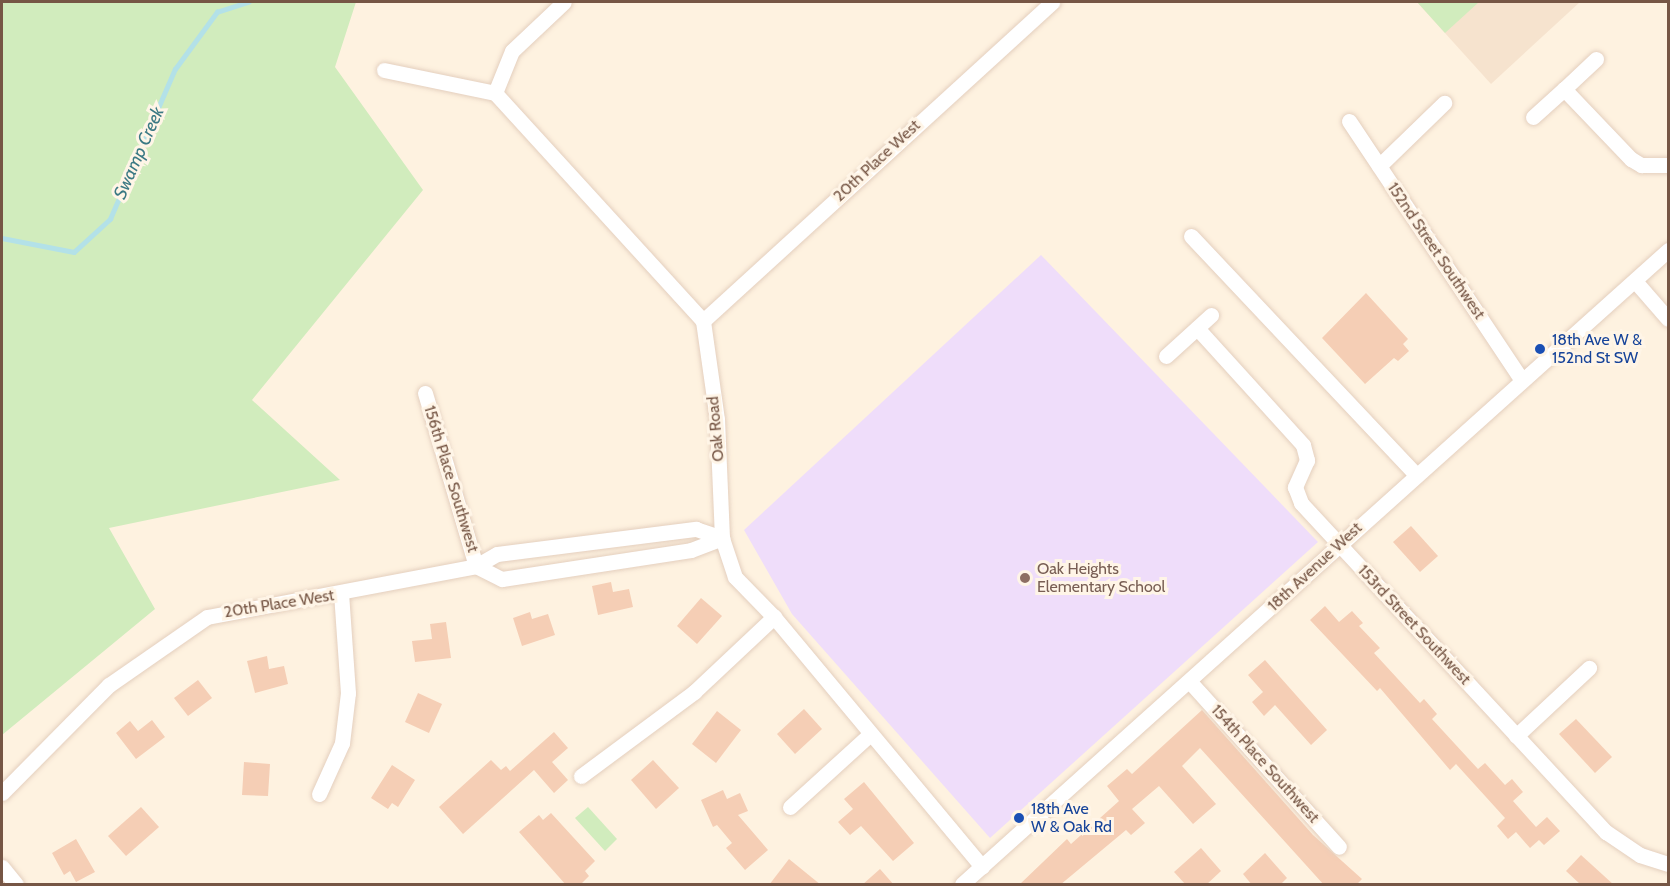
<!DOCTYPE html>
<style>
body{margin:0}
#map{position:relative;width:1670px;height:886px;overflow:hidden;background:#fef2e0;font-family:Cabin,sans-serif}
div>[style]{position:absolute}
.residential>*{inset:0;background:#f6e3ce}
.education>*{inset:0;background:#efddfa}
.green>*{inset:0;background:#d1ecbd}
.stream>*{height:4.5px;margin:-2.25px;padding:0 2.25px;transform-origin:2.25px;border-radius:2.25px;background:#b3e1e8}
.building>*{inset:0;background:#f5ceb5}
.roads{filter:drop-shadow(0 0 2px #e4cfbe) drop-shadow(0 0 2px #e4cfbe)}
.minor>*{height:15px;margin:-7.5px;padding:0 7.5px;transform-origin:7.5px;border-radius:7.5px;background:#fff}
.dots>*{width:16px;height:16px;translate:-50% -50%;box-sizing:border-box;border:3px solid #fff5e7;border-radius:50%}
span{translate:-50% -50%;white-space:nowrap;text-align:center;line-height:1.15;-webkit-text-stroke:6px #fff5e7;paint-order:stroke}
.street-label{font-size:16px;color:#765645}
.transit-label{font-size:16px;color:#164399}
.left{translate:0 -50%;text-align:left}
.education-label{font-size:16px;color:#785e54}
.water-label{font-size:18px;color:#3b7984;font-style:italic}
.frame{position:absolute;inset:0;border:3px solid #765645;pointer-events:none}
</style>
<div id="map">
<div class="residential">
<div style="clip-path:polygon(1417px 2px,1580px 2px,1491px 84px)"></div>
</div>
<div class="education">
<div style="clip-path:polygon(1041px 255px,1318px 542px,990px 838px,792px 614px,744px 530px)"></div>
</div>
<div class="green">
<div style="clip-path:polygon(2px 2px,356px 2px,335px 67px,423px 190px,252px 400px,340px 480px,109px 528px,155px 609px,2px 735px)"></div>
<div style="clip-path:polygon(1417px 2px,1479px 2px,1445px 33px)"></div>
<div style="clip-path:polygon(588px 807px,617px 839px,605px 851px,575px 818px)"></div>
</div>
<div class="stream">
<div style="left:2px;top:238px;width:73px;rotate:11deg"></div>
<div style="left:74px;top:252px;width:49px;rotate:-42.5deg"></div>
<div style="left:110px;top:219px;width:163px;rotate:-66.6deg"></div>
<div style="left:175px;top:69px;width:71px;rotate:-53.6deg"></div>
<div style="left:217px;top:12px;width:33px;rotate:-18deg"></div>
</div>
<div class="building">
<div style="clip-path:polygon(1366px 293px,1408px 339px,1403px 344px,1409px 351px,1398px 361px,1394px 358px,1365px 384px,1322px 338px)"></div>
<div style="clip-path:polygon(1411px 526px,1438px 556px,1420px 572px,1393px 542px)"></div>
<div style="clip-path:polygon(611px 582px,613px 592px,629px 589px,633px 607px,598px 615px,592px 586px)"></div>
<div style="clip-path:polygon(701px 598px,722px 616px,697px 644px,677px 626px)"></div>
<div style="clip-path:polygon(1325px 606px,1339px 622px,1352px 611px,1363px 623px,1359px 626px,1380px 648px,1374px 653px,1420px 703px,1424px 699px,1437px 714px,1432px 719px,1478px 769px,1485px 763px,1505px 785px,1512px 779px,1523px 792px,1513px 801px,1536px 827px,1547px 817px,1560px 831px,1544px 845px,1539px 840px,1530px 848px,1516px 832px,1508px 839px,1497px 826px,1505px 818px,1456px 764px,1450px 770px,1380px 688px,1377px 691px,1310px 620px)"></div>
<div style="clip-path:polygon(530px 612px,532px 619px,548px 614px,555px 635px,522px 646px,513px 618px)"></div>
<div style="clip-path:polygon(446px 622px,451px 658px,415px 662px,412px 641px,432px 639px,430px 624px)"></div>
<div style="clip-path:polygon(267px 656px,269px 669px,284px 666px,288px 684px,255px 693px,247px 661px)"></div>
<div style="clip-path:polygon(1265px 660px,1327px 730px,1311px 745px,1275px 705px,1264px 716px,1252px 702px,1263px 692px,1248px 675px)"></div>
<div style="clip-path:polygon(198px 680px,212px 698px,188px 716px,174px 698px)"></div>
<div style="clip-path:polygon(418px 693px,442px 704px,429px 733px,405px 722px)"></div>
<div style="clip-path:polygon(804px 709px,822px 729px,795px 754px,777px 734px)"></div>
<div style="clip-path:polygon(1202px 710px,1313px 835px,1362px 879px,1356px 885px,1324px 885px,1200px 748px,1182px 766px,1216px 804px,1193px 824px,1159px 786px,1132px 809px,1145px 823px,1131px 835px,1126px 830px,1060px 885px,1019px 885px,1067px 839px,1071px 844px,1119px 801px,1107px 786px,1127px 769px,1132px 774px)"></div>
<div style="clip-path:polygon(717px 711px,741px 730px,716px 763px,692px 744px)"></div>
<div style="clip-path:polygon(1576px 719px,1612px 757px,1595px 773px,1559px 734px)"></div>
<div style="clip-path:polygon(152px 720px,165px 737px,136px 759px,116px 733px,130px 721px,138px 731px)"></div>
<div style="clip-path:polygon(554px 732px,568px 748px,552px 762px,568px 780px,554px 793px,534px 770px,463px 834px,439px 807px,491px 760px,501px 770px,506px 766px,510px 771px)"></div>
<div style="clip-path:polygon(653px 760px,679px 788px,656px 809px,631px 780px)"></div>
<div style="clip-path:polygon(244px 762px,270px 764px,268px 796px,242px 795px)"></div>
<div style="clip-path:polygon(392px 765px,415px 780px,398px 807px,392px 803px,388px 809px,371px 798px)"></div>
<div style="clip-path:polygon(864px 782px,914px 843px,893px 861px,861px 826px,850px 835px,838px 822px,853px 809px,844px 799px)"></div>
<div style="clip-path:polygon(723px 790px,727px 799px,740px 793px,748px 811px,738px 815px,768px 850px,745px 870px,726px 848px,732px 843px,717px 825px,713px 827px,701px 800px)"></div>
<div style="clip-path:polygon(141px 807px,159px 827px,126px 856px,108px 836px)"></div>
<div style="clip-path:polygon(551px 813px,595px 861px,585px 871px,589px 876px,580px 885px,566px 885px,519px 832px,539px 815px,543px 820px)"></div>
<div style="clip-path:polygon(76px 839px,95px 872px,76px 882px,70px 871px,64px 875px,52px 853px)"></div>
<div style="clip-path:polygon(1201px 848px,1221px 871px,1206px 885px,1186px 885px,1174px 872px)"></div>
<div style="clip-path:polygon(1265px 853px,1287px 878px,1280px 885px,1252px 885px,1243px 874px)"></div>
<div style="clip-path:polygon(1581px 855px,1614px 885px,1581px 885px,1566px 871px)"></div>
<div style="clip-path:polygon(789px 859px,821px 885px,769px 885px)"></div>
<div style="clip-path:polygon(880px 869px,894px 885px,862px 885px)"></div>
</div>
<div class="roads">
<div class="minor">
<div style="left:1596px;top:59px;width:44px;rotate:136.8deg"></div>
<div style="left:1564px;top:89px;width:97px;rotate:46.3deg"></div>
<div style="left:1631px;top:159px;width:12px;rotate:31deg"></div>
<div style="left:1641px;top:165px;width:27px"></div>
<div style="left:384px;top:70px;width:113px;rotate:11.7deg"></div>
<div style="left:495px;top:93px;width:309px;rotate:47.6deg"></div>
<div style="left:703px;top:321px;width:99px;rotate:81.9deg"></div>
<div style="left:717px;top:419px;width:119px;rotate:87.6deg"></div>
<div style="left:722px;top:538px;width:41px;rotate:71.6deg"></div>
<div style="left:735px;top:577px;width:56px;rotate:45.7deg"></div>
<div style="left:774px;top:617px;width:325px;rotate:50.2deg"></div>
<div style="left:495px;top:93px;width:45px;rotate:-68deg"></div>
<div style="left:512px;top:51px;width:71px;rotate:-43.3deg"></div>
<div style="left:1533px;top:117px;width:42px;rotate:-42.1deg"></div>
<div style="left:1349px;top:121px;width:311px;rotate:56.3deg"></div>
<div style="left:1379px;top:166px;width:91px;rotate:-44.1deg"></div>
<div style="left:1191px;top:236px;width:328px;rotate:46.7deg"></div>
<div style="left:1635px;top:281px;width:50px;rotate:49deg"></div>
<div style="left:703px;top:321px;width:473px;rotate:-42.4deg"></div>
<div style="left:1197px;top:328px;width:158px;rotate:47.8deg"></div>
<div style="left:1303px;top:445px;width:16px;rotate:75deg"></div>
<div style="left:1307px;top:460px;width:30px;rotate:114deg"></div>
<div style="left:1295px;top:487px;width:17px;rotate:69deg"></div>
<div style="left:1301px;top:503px;width:449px;rotate:47.2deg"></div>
<div style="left:1606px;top:832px;width:41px;rotate:34.1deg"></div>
<div style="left:1640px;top:855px;width:29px;rotate:18deg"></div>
<div style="left:1166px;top:356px;width:61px;rotate:-42.3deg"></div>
<div style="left:425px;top:393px;width:180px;rotate:73.6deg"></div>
<div style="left:476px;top:566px;width:29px;rotate:27deg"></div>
<div style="left:502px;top:579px;width:191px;rotate:-8.7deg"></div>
<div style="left:691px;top:550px;width:33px;rotate:-21deg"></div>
<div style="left:1190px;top:682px;width:222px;rotate:47.9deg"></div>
<div style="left:1516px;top:736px;width:100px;rotate:-43deg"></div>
<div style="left:581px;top:776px;width:141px;rotate:-36.6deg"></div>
<div style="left:694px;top:692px;width:110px;rotate:-43.2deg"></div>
<div style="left:2px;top:793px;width:152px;rotate:-45.3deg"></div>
<div style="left:109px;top:685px;width:119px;rotate:-34.8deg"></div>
<div style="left:207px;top:617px;width:274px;rotate:-10.7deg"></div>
<div style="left:476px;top:566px;width:24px;rotate:-30deg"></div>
<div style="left:497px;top:554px;width:201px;rotate:-7.2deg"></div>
<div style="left:696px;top:529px;width:28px;rotate:19deg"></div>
<div style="left:319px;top:794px;width:56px;rotate:-65.7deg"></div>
<div style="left:342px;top:743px;width:50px;rotate:-83.2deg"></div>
<div style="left:348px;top:693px;width:99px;rotate:-94deg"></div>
<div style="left:790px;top:807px;width:107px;rotate:-42.3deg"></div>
<div style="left:2px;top:867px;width:22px;rotate:51deg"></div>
<div style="left:962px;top:884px;width:949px;rotate:-41.92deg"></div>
</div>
</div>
<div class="dots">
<div style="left:1540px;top:349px;background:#1a4fb4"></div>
<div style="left:1025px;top:578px;background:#8d6e63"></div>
<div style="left:1019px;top:818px;background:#1a4fb4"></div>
</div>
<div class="street-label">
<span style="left:877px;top:161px;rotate:-43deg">20th Place West</span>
<span style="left:1436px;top:251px;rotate:56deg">152nd Street Southwest</span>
<span style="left:716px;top:429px;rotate:-95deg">Oak Road</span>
<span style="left:451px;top:479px;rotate:73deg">156th Place Southwest</span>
<span style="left:1315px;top:567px;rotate:-43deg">18th Avenue West</span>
<span style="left:279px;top:604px;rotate:-9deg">20th Place West</span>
<span style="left:1414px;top:625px;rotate:47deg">153rd Street Southwest</span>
<span style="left:1265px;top:764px;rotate:48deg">154th Place Southwest</span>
</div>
<div class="transit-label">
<span class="left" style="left:1552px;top:349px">18th Ave W &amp;<br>152nd St SW</span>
<span class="left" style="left:1031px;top:818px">18th Ave<br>W &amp; Oak Rd</span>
</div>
<div class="education-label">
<span class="left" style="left:1037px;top:578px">Oak Heights<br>Elementary School</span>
</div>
<div class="water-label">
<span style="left:139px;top:153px;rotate:-66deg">Swamp Creek</span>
</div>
<div class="frame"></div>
</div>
